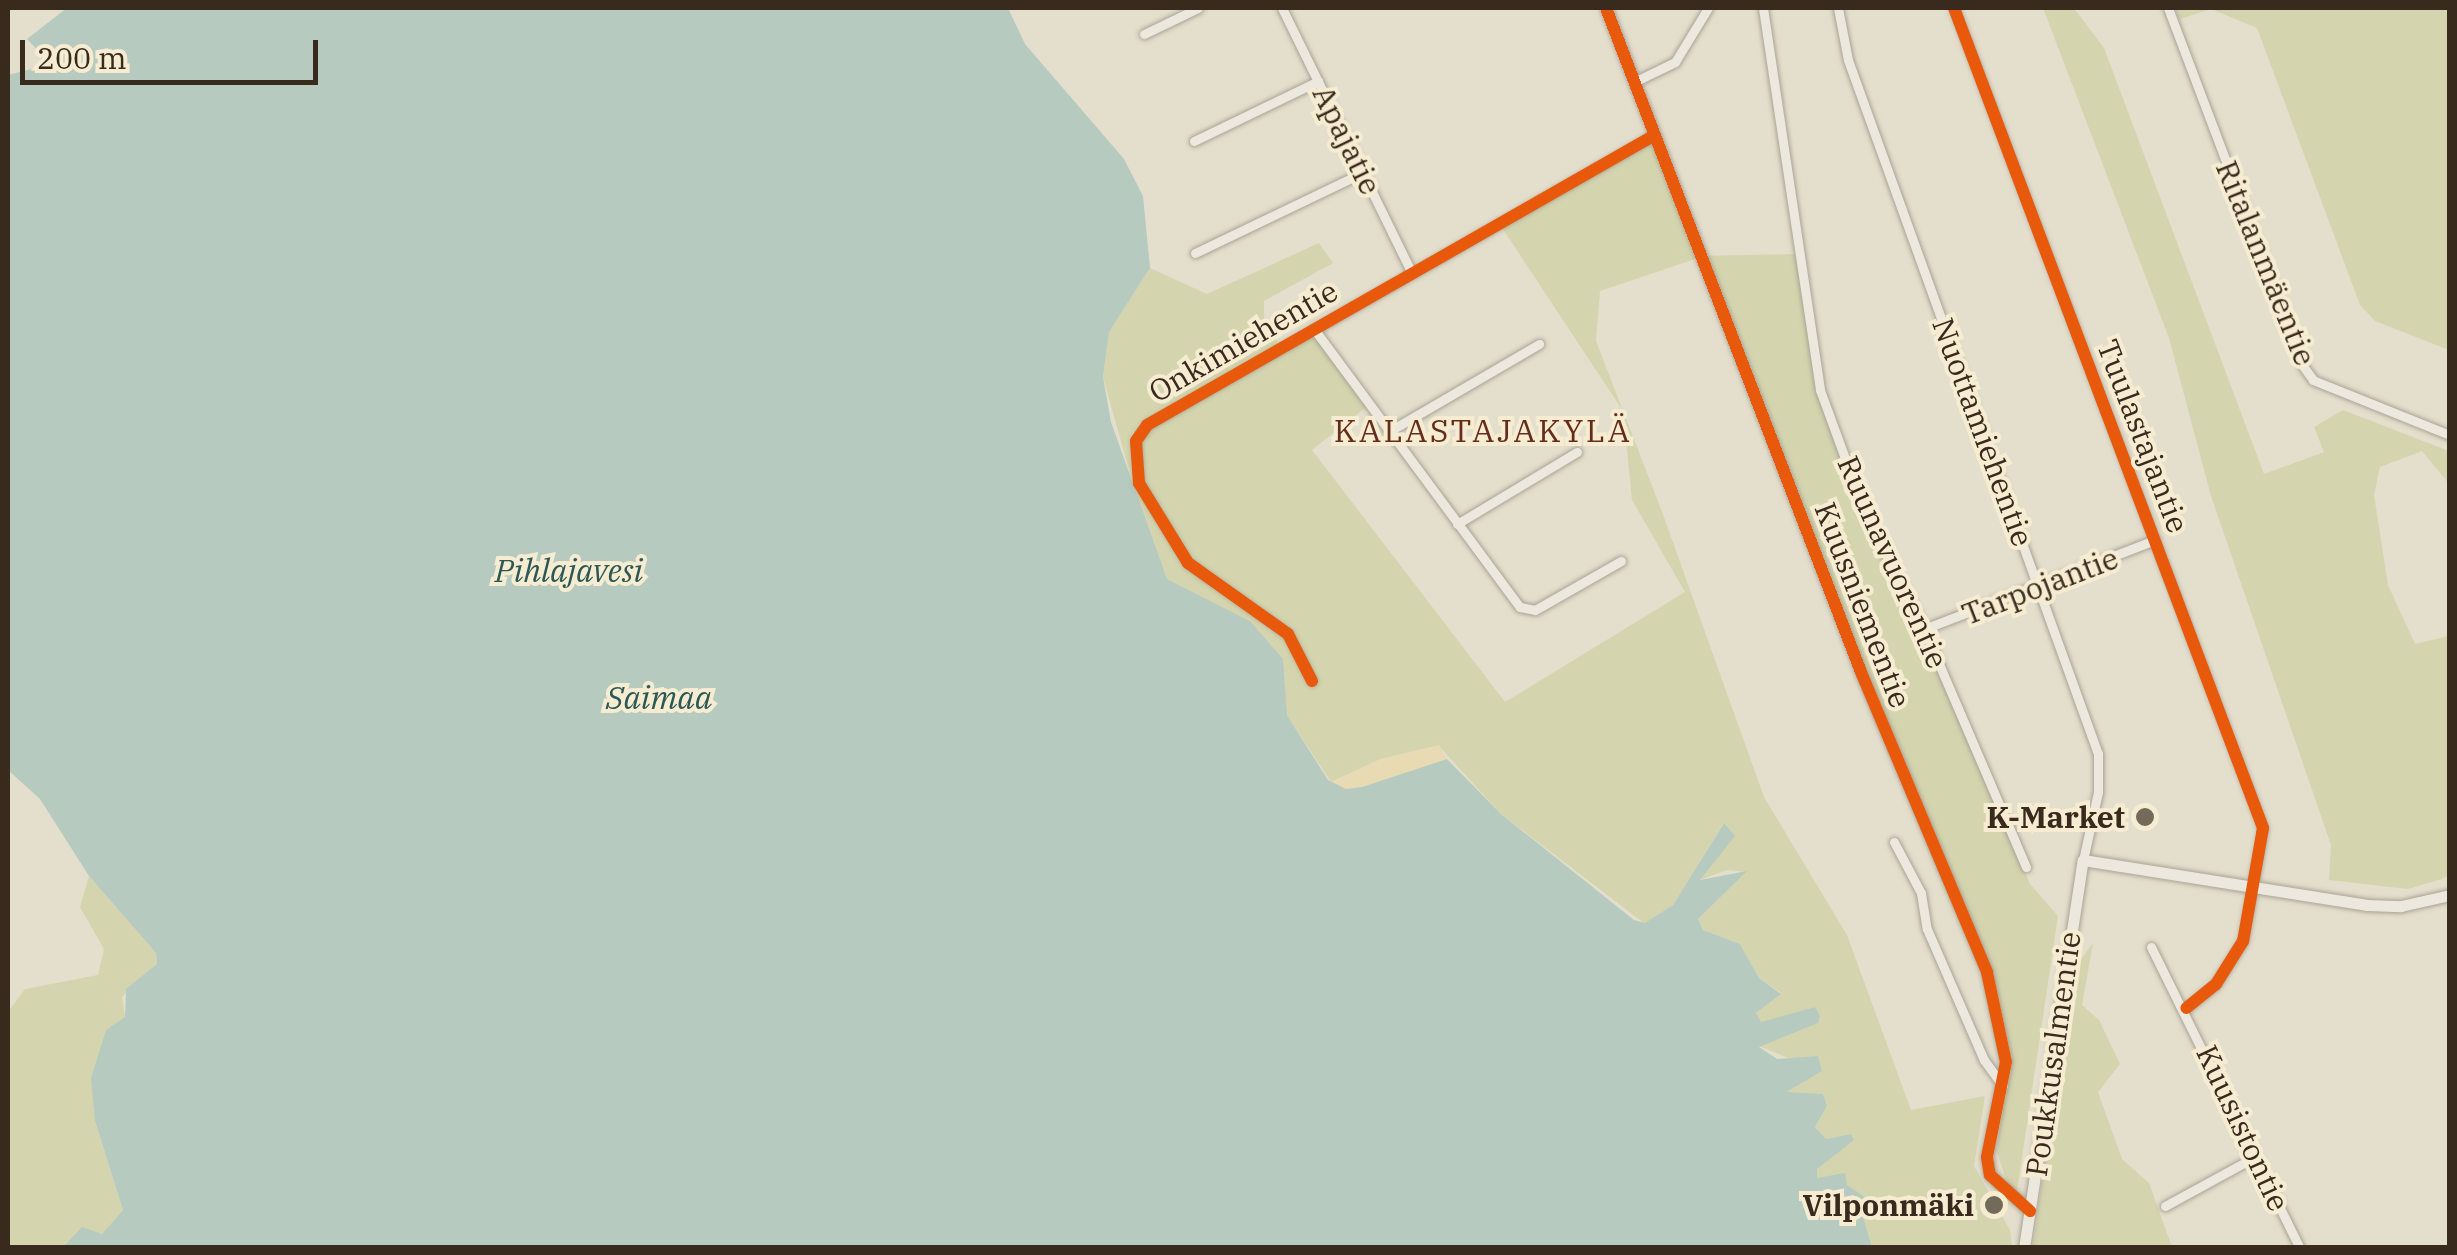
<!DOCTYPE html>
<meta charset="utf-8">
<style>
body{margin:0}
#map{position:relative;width:2457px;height:1255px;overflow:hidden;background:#e4decc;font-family:"IBM Plex Serif",serif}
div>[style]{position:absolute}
.green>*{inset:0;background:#d4d5ae}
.sand>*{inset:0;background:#e8dbb3}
.water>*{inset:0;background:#b7cabf}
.roads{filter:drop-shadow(0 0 2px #a9a396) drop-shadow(0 0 2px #a9a396)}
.minor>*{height:9px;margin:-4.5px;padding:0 4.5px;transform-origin:4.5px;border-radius:4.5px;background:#ece8de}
.tertiary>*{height:11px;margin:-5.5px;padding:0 5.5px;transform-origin:5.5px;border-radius:5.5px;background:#ece8de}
.cycleway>*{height:12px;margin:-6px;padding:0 6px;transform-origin:6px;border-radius:6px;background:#e8590c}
.dots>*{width:28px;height:28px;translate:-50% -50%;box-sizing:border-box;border:5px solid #f6ecd2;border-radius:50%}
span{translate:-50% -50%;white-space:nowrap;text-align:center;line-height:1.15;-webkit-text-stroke:8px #f6ecd2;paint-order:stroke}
.street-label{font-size:30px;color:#382b1d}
.poi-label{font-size:30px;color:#382b1d;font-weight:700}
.right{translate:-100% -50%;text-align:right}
.neighbourhood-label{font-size:32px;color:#662d1c;letter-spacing:2.5px}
.water-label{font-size:32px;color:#2c5856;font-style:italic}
.frame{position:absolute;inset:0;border:10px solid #382b1d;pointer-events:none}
.scale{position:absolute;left:20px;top:40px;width:298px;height:45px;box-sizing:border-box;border:5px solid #382b1d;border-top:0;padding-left:12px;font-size:30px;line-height:35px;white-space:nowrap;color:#382b1d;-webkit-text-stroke:8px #f6ecd2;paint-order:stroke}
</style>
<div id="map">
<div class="green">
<div style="clip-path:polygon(2043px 8px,2074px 8px,2104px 48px,2264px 474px,2324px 452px,2314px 427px,2343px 410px,2449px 451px,2449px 484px,2422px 451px,2380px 467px,2374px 495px,2388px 585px,2415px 644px,2449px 636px,2450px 875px,2442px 879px,2408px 889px,2329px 880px,2331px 845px,2211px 496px,2169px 338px)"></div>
<div style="clip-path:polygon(2175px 8px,2449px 8px,2449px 350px,2375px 321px,2360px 305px,2257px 28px,2211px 9px,2180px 19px)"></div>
<div style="clip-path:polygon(1653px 136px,1701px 256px,1796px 254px,1820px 390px,1866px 516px,1924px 629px,2030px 884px,2058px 916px,2017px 1191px,2010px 1191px,1997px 1152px,2010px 1052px,1987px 972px,1701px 257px,1600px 291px,1596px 341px,1661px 509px,1764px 797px,1847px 935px,1911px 1110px,1985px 1096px,1974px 1166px,2010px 1230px,2012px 1247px,1872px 1247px,1863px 1216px,1868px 1199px,1817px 1179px,1817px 1169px,1851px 1134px,1826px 1139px,1815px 1127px,1827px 1106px,1786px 1093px,1821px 1071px,1759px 1046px,1817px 1023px,1815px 1007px,1761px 1023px,1756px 1013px,1781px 993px,1759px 978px,1740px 944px,1703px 930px,1698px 919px,1745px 872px,1727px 870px,1700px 880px,1734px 836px,1723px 824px,1673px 905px,1645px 924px,1501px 814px,1439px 746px,1381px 759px,1331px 782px,1287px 715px,1250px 621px,1167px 579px,1139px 506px,1103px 377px,1109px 332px,1150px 268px,1207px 294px,1319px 243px,1333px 263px,1264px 301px,1264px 321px,1281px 348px,1314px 329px,1370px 404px,1312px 450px,1505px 702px,1685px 592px,1632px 500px,1623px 411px,1501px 226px)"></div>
<div style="clip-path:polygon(89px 876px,156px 953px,157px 964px,122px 997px,125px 1017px,95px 1063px,95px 1121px,123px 1210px,102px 1234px,82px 1228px,63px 1247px,8px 1248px,8px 1012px,25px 989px,98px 975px,104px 949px,80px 907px)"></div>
<div style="clip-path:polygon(2093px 943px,2082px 1005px,2099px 1020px,2120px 1064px,2098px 1092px,2122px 1159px,2149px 1183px,2172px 1247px,2033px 1248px,2070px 975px)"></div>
</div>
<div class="sand">
<div style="clip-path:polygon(1439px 745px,1447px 759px,1362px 787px,1346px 790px,1331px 782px,1381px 759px)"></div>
</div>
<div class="water">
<div style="clip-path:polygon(67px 8px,1008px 8px,1025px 44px,1124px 159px,1143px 196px,1150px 268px,1109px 332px,1103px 377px,1111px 422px,1167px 579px,1250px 621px,1283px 659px,1287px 715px,1328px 780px,1346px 789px,1362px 787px,1447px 759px,1501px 814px,1634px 920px,1645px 923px,1673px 905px,1724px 823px,1735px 836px,1700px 880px,1747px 871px,1698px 919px,1703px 930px,1740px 944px,1759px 978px,1781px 994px,1756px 1013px,1761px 1022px,1815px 1007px,1820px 1016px,1818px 1023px,1759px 1047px,1777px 1059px,1818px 1056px,1822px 1071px,1787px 1092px,1823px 1094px,1827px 1106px,1815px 1127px,1826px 1139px,1851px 1134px,1854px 1140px,1817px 1169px,1817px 1178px,1845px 1173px,1847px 1185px,1868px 1199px,1863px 1216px,1872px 1247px,63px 1247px,82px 1227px,102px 1234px,123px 1210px,95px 1121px,91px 1078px,106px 1030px,125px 1017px,126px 989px,157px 964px,156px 953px,89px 876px,40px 799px,8px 770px,8px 75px,39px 67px,42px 55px,27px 39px)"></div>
</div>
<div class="roads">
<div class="minor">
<div style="left:1282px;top:8px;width:295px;rotate:63.9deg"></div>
<div style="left:1763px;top:8px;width:386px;rotate:81.5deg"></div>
<div style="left:1820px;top:390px;width:134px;rotate:69.9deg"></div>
<div style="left:1866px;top:516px;width:127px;rotate:62.8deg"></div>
<div style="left:1924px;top:629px;width:259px;rotate:66.8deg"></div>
<div style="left:1838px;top:8px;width:53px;rotate:79.1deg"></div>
<div style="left:1848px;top:60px;width:738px;rotate:70.19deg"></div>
<div style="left:2098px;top:754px;width:38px;rotate:90deg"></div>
<div style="left:2098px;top:792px;width:70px;rotate:102.4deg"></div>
<div style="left:1954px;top:8px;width:876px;rotate:69.35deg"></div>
<div style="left:2263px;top:828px;width:115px;rotate:100deg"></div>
<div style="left:2243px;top:941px;width:51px;rotate:122.1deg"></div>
<div style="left:2216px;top:984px;width:38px;rotate:141deg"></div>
<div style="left:2168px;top:8px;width:383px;rotate:69.3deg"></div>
<div style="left:2303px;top:366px;width:17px;rotate:54deg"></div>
<div style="left:2313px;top:380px;width:148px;rotate:21.9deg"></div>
<div style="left:1144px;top:34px;width:60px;rotate:-25.7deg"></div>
<div style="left:1634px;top:82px;width:46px;rotate:-26deg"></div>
<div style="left:1675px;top:62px;width:63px;rotate:-58.6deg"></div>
<div style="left:1194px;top:141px;width:138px;rotate:-25.8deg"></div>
<div style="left:1195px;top:253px;width:185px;rotate:-25.6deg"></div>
<div style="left:1314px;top:329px;width:346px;rotate:53.5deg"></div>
<div style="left:1520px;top:607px;width:15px;rotate:11deg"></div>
<div style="left:1535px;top:610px;width:99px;rotate:-29.7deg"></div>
<div style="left:1388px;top:432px;width:175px;rotate:-30.2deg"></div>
<div style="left:1457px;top:524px;width:140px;rotate:-31deg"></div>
<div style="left:1924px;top:629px;width:248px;rotate:-21.1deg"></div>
<div style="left:1312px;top:681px;width:53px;rotate:-117.1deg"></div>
<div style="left:1288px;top:634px;width:123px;rotate:-144.6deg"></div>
<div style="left:1188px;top:563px;width:94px;rotate:-121.5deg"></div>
<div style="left:1139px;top:483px;width:42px;rotate:-94.1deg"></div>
<div style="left:1136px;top:441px;width:19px;rotate:-55deg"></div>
<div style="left:1147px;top:425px;width:583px;rotate:-29.73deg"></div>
<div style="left:1894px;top:842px;width:58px;rotate:62.1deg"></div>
<div style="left:1921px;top:893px;width:36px;rotate:81deg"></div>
<div style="left:1927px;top:929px;width:143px;rotate:66.5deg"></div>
<div style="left:1984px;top:1060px;width:32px;rotate:54deg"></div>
<div style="left:2151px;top:947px;width:336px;rotate:63.7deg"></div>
<div style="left:2165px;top:1206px;width:102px;rotate:-28.6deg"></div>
</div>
<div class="tertiary">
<div style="left:1606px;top:8px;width:711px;rotate:68.99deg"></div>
<div style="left:1861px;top:672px;width:325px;rotate:67.2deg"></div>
<div style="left:1987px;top:972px;width:92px;rotate:78.1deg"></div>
<div style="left:2006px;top:1062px;width:97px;rotate:101.3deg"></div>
<div style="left:1987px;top:1157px;width:18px;rotate:81deg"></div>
<div style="left:1990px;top:1175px;width:54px;rotate:42deg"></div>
<div style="left:2024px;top:1248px;width:392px;rotate:-81.4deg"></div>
<div style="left:2083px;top:860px;width:288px;rotate:9deg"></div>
<div style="left:2367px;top:905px;width:34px;rotate:2deg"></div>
<div style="left:2401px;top:906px;width:50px;rotate:-12.7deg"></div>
</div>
</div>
<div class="cycleway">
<div style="left:1606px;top:8px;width:711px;rotate:68.99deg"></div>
<div style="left:1861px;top:672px;width:325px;rotate:67.2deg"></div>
<div style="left:1987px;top:972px;width:92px;rotate:78.1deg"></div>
<div style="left:2006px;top:1062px;width:97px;rotate:101.3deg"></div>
<div style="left:1987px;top:1157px;width:18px;rotate:81deg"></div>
<div style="left:1990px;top:1175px;width:54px;rotate:42deg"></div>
<div style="left:1954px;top:8px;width:876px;rotate:69.35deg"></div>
<div style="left:2263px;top:828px;width:115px;rotate:100deg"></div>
<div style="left:2243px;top:941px;width:51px;rotate:122.1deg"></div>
<div style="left:2216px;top:984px;width:38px;rotate:141deg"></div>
<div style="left:1312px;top:681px;width:53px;rotate:-117.1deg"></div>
<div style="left:1288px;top:634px;width:123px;rotate:-144.6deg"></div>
<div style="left:1188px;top:563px;width:94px;rotate:-121.5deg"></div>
<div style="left:1139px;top:483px;width:42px;rotate:-94.1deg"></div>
<div style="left:1136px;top:441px;width:19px;rotate:-55deg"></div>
<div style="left:1147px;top:425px;width:583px;rotate:-29.73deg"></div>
</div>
<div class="dots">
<div style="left:2145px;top:817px;background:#746a5a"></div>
<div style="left:1994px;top:1205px;background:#746a5a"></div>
</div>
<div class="street-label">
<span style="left:1347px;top:140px;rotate:64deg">Apajatie</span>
<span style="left:2266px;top:263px;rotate:68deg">Ritalanmäentie</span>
<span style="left:1243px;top:341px;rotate:-30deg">Onkimiehentie</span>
<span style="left:1983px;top:432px;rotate:70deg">Nuottamiehentie</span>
<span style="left:2143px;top:436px;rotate:69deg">Tuulastajantie</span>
<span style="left:1893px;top:562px;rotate:66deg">Ruunavuorentie</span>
<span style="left:2040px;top:586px;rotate:-21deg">Tarpojantie</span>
<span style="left:1863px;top:605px;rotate:69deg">Kuusniementie</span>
<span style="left:2053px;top:1054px;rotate:-82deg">Poukkusalmentie</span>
<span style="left:2243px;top:1128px;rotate:65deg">Kuusistontie</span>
</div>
<div class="poi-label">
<span class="right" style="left:2125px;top:817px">K-Market</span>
<span class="right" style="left:1974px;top:1205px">Vilponmäki</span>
</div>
<div class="neighbourhood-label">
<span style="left:1483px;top:430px">KALASTAJAKYLÄ</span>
</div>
<div class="water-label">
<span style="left:569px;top:570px">Pihlajavesi</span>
<span style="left:659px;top:697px">Saimaa</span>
</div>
<div class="frame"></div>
<div class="scale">200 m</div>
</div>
